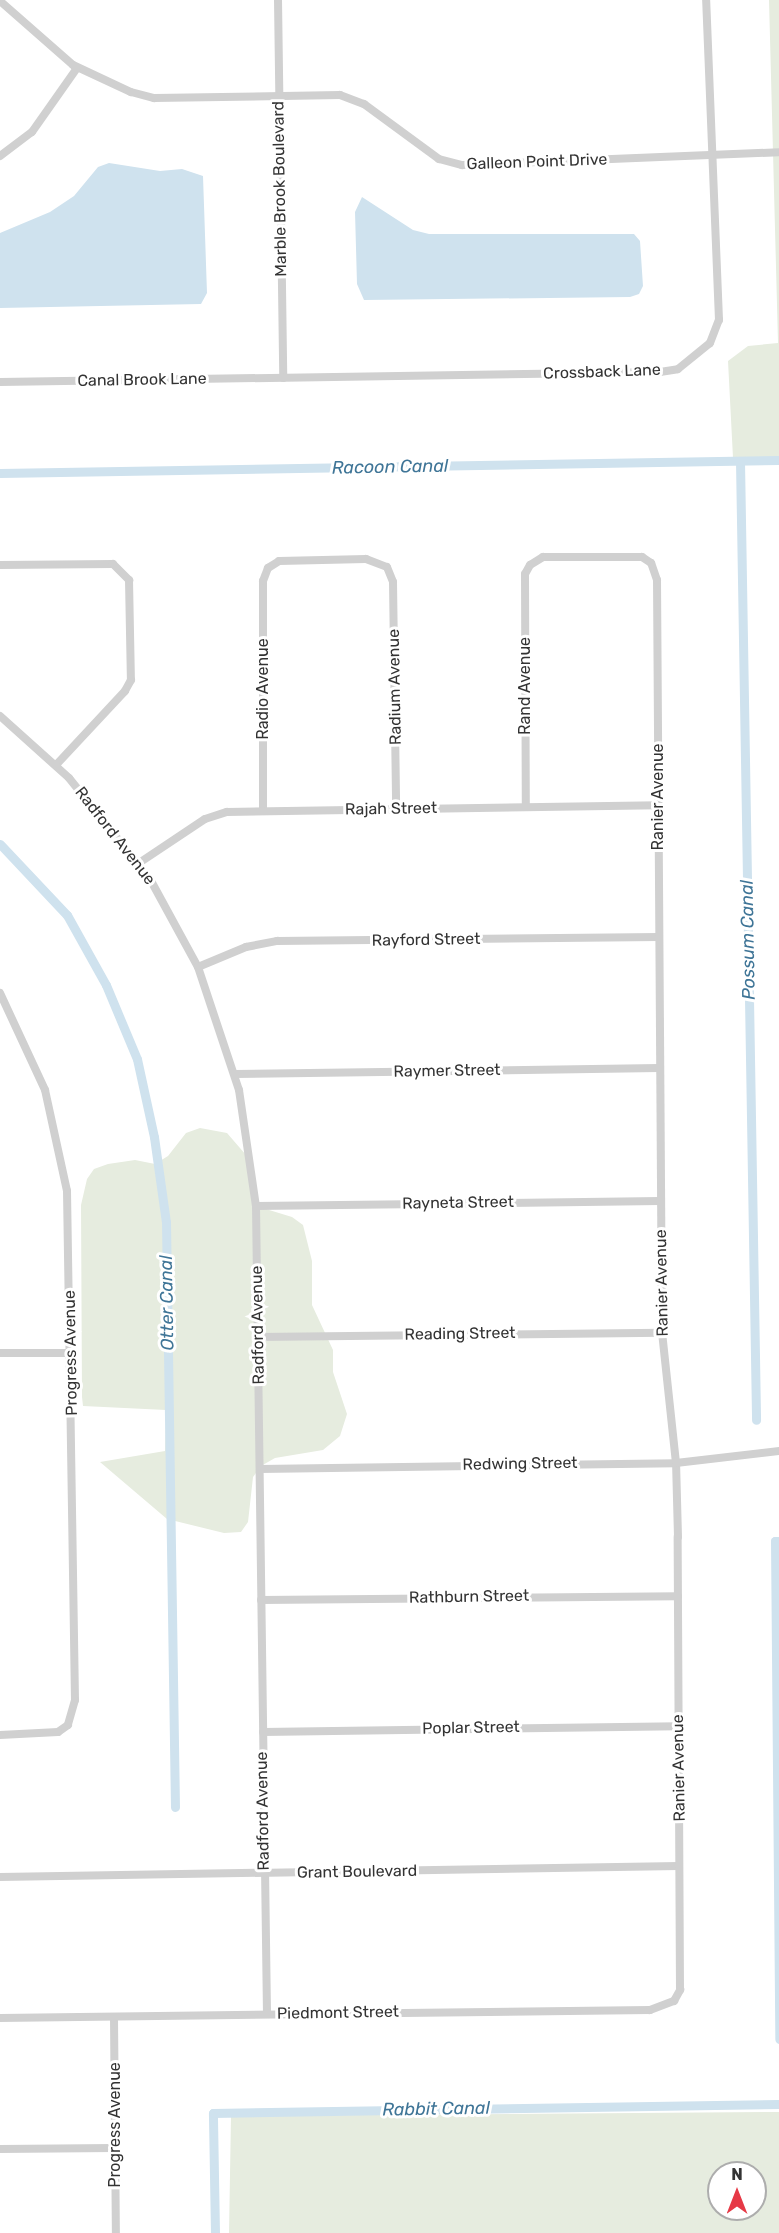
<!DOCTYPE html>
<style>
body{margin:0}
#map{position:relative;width:779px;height:2233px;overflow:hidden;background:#fff;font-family:Rubik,sans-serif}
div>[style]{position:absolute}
.green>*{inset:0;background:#e6ecdf}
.water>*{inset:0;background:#cfe2ee}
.canal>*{height:9px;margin:-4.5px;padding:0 4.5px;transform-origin:4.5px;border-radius:4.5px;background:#cfe2ee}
.street>*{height:8px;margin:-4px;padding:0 4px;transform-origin:4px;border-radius:4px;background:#d0d0d0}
span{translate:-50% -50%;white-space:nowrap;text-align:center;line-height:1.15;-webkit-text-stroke:6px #fff;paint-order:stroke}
.street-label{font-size:16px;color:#333}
.water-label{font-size:18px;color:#3f7597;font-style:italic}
.north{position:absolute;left:707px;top:2161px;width:60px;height:60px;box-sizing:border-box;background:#fff;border:2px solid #adadad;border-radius:50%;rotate:0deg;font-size:16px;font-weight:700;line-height:24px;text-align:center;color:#333}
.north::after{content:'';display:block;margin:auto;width:21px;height:27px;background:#e63946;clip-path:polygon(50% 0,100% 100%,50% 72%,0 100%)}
</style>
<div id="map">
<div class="green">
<div style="clip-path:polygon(769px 0,779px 0,779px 457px,733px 458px,728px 361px,748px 346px,778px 343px)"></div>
<div style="clip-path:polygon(200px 1128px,227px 1133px,246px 1155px,256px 1206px,292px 1217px,303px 1225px,312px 1261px,312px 1305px,333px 1350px,333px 1372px,347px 1414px,340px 1436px,323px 1450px,275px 1458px,261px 1466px,253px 1477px,248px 1522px,241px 1532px,224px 1533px,167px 1519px,100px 1462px,165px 1451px,166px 1410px,83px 1406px,82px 1397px,81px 1205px,87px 1179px,94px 1169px,108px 1164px,135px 1160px,155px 1164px,168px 1156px,186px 1133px)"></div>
<div style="clip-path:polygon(evenodd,779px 2112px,779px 2233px,229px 2233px,231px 2116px,779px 2112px,719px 2173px,755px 2173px,755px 2209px,719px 2209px,719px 2173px)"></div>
</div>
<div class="water">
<div style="clip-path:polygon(109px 163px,160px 171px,182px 169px,203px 176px,207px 293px,201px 304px,0 308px,0 233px,50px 212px,74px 196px,98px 167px)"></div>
<div style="clip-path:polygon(362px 197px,413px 230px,429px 234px,634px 234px,640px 241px,643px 286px,639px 294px,630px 297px,364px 300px,357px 284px,355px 212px)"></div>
</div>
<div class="canal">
<div style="left:740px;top:461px;width:959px;rotate:89.04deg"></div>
<div style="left:0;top:473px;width:779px;rotate:-0.96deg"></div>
<div style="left:0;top:844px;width:98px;rotate:46.7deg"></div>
<div style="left:67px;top:915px;width:80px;rotate:60.9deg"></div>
<div style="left:106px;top:985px;width:80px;rotate:67.3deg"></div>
<div style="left:137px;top:1059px;width:80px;rotate:77.7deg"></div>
<div style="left:154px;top:1137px;width:86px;rotate:82deg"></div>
<div style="left:166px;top:1222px;width:585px;rotate:89.12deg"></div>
<div style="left:779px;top:1541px;width:4px;rotate:180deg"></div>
<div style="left:775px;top:1541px;width:498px;rotate:89.5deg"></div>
<div style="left:215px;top:2233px;width:120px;rotate:-91deg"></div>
<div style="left:213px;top:2113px;width:566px;rotate:-0.91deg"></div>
</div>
<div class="street">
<div style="left:278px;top:0;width:378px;rotate:89.2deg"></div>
<div style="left:0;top:1px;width:97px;rotate:41.2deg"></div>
<div style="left:73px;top:65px;width:64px;rotate:25deg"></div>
<div style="left:131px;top:92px;width:24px;rotate:15deg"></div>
<div style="left:154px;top:98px;width:186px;rotate:-0.9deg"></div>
<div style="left:340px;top:95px;width:26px;rotate:21deg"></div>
<div style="left:364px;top:104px;width:93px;rotate:36.3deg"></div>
<div style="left:439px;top:159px;width:24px;rotate:15deg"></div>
<div style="left:462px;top:165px;width:317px;rotate:-2.3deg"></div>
<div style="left:0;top:156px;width:40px;rotate:-37deg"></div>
<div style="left:32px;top:132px;width:78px;rotate:-54.9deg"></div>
<div style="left:0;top:382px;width:660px;rotate:-0.87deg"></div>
<div style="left:660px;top:372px;width:18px;rotate:-9deg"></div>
<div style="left:678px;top:369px;width:41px;rotate:-39.1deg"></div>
<div style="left:710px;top:343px;width:25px;rotate:-69deg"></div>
<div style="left:719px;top:320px;width:320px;rotate:-92.3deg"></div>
<div style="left:0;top:565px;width:113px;rotate:-0.5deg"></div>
<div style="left:113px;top:564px;width:23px;rotate:45deg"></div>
<div style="left:129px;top:580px;width:100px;rotate:88.9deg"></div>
<div style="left:131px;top:680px;width:13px;rotate:119deg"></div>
<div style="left:125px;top:691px;width:101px;rotate:133deg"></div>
<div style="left:0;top:716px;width:93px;rotate:41.9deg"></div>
<div style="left:69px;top:778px;width:129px;rotate:51.3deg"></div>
<div style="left:150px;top:879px;width:100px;rotate:61.4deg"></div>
<div style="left:198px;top:967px;width:130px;rotate:71.6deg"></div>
<div style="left:239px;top:1090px;width:117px;rotate:81.7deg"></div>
<div style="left:256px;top:1206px;width:808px;rotate:89.22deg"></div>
<div style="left:263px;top:810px;width:229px;rotate:-90deg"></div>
<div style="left:263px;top:581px;width:14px;rotate:-69deg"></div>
<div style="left:268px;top:568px;width:13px;rotate:-32deg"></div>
<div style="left:279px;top:561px;width:87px;rotate:-1.3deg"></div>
<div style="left:366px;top:559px;width:22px;rotate:21deg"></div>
<div style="left:387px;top:567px;width:16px;rotate:68deg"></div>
<div style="left:393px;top:582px;width:227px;rotate:89.2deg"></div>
<div style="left:139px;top:863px;width:79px;rotate:-33.7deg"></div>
<div style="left:205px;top:819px;width:23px;rotate:-18deg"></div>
<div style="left:227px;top:812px;width:431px;rotate:-0.9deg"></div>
<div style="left:198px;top:967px;width:52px;rotate:-22.6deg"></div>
<div style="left:246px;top:947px;width:32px;rotate:-11deg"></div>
<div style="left:277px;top:941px;width:382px;rotate:-0.6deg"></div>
<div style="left:0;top:993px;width:107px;rotate:65.1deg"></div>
<div style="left:45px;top:1090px;width:103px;rotate:77.7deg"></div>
<div style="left:67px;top:1191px;width:509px;rotate:89.1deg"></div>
<div style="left:75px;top:1700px;width:26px;rotate:106deg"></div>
<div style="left:68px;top:1725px;width:12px;rotate:145deg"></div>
<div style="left:58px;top:1732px;width:58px;rotate:177deg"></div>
<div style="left:235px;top:1074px;width:424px;rotate:-0.8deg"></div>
<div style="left:256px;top:1206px;width:404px;rotate:-0.7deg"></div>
<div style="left:258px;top:1337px;width:404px;rotate:-0.6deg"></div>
<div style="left:0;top:1353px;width:70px"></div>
<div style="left:260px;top:1469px;width:416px;rotate:-0.8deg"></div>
<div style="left:676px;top:1463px;width:104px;rotate:-6.6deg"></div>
<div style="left:261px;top:1600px;width:417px;rotate:-0.5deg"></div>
<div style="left:263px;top:1732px;width:415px;rotate:-0.8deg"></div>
<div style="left:0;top:1877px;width:679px;rotate:-0.93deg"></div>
<div style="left:114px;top:2017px;width:216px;rotate:89.5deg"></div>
<div style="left:0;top:2018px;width:650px;rotate:-0.71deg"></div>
<div style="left:650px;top:2010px;width:26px;rotate:-21deg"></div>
<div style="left:674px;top:2001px;width:13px;rotate:-61deg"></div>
<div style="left:680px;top:1990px;width:453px;rotate:-90.3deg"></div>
<div style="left:678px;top:1537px;width:74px;rotate:-91.5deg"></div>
<div style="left:676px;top:1463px;width:131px;rotate:-96.1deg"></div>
<div style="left:662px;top:1333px;width:753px;rotate:-90.38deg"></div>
<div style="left:657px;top:580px;width:18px;rotate:-109deg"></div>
<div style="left:651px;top:563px;width:11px;rotate:-146deg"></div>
<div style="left:642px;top:557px;width:99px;rotate:180deg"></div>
<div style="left:543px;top:557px;width:15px;rotate:148deg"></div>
<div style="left:530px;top:565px;width:10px;rotate:119deg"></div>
<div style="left:525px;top:574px;width:233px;rotate:89.8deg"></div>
<div style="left:0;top:2149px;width:114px;rotate:-0.5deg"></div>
</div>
<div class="street-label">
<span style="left:537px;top:162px;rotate:-2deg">Galleon Point Drive</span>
<span style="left:280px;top:189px;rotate:-91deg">Marble Brook Boulevard</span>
<span style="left:602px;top:372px;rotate:-2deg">Crossback Lane</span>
<span style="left:142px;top:380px;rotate:-1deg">Canal Brook Lane</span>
<span style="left:525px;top:686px;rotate:-90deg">Rand Avenue</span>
<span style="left:395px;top:687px;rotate:-91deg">Radium Avenue</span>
<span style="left:263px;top:689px;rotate:-90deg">Radio Avenue</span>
<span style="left:658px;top:797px;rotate:-90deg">Ranier Avenue</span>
<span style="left:391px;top:809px;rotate:-1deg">Rajah Street</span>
<span style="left:115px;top:836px;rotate:52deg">Radford Avenue</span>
<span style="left:426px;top:940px;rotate:-1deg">Rayford Street</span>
<span style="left:447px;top:1071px;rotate:-1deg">Raymer Street</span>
<span style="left:458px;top:1203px;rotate:-1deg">Rayneta Street</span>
<span style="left:662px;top:1283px;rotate:-91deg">Ranier Avenue</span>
<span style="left:258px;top:1325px;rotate:-91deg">Radford Avenue</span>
<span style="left:460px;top:1334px;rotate:-1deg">Reading Street</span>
<span style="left:71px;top:1353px;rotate:-91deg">Progress Avenue</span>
<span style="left:520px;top:1464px;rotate:-1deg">Redwing Street</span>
<span style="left:469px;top:1597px;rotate:-1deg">Rathburn Street</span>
<span style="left:471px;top:1728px;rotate:-1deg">Poplar Street</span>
<span style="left:679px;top:1768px;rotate:-91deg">Ranier Avenue</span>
<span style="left:263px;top:1811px;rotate:-91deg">Radford Avenue</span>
<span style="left:357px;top:1872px;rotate:-1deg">Grant Boulevard</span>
<span style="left:338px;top:2013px;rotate:-1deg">Piedmont Street</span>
<span style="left:115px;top:2125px;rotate:-90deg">Progress Avenue</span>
</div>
<div class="water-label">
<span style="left:390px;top:467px;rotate:-1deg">Racoon Canal</span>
<span style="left:748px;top:940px;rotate:-91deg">Possum Canal</span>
<span style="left:167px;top:1303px;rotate:-91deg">Otter Canal</span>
<span style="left:436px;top:2109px;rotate:-1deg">Rabbit Canal</span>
</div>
<div class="north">N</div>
</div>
